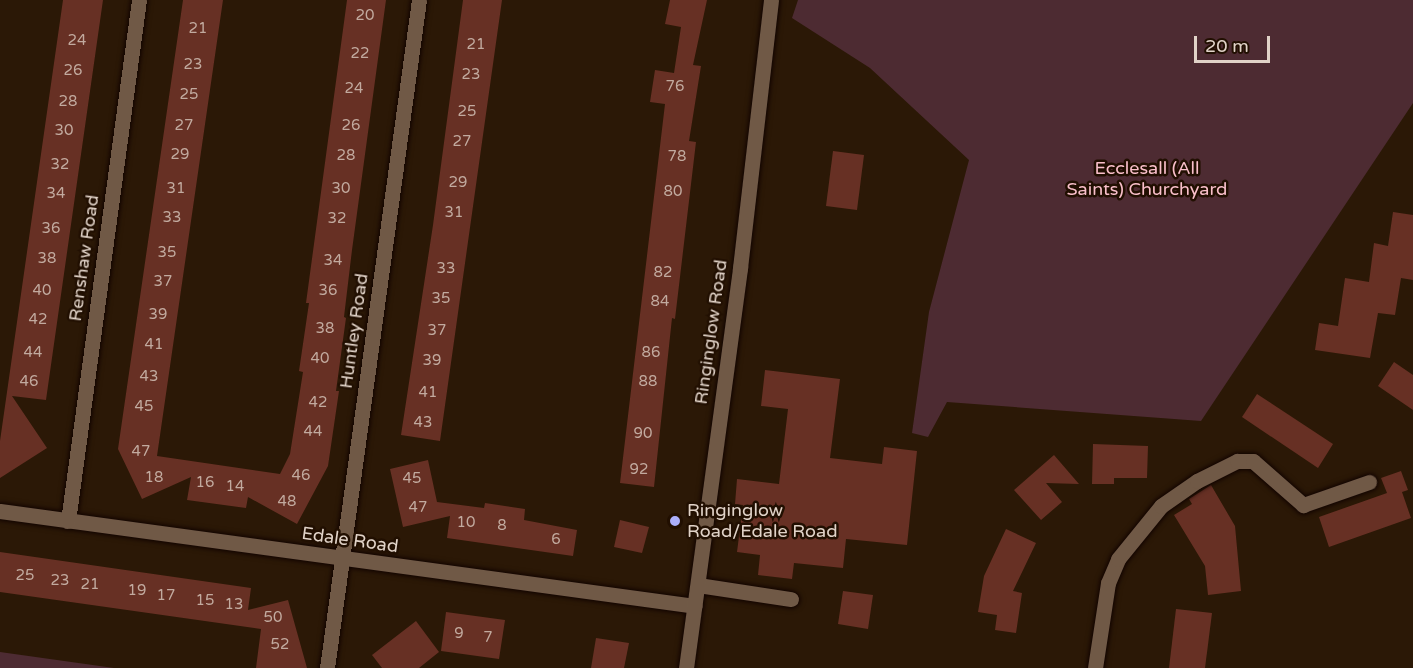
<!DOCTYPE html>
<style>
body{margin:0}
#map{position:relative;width:1413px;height:668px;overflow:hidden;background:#2b1806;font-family:"Varela Round",sans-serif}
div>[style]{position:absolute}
.green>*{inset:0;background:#4d2b32}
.building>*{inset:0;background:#673024}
.roads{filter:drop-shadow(0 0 2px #120400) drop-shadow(0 0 2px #120400)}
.minor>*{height:15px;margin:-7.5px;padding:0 7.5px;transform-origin:7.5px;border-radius:7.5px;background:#705946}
.dots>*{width:16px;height:16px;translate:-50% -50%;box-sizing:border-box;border:3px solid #210f01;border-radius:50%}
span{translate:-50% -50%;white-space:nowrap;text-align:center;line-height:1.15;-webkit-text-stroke:5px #210f01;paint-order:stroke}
.number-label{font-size:15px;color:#c2aa9f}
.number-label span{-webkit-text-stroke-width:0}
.park-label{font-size:18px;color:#f9bfca}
.street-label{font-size:18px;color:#e1d3c8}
.poi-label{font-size:18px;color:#e1d3c8}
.left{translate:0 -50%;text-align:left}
.scale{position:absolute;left:1194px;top:36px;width:76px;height:27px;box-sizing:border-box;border:3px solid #e1d3c8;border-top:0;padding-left:8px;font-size:18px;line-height:21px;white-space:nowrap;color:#e1d3c8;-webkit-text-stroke:4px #210f01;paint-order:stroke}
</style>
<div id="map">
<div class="green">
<div style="clip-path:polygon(798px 0,1413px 0,1413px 103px,1201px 421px,947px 402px,928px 437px,912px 433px,929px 312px,969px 160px,870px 68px,792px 18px)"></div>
<div style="clip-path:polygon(0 652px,114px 668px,0 668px)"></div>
</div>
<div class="building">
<div style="clip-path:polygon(63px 0,103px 0,46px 400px,12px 396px,47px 448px,0 478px,0 441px)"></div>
<div style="clip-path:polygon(183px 0,223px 0,157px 456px,280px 474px,290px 454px,303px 372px,299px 371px,309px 303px,306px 303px,347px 0,386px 0,352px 250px,344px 317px,346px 318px,336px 391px,339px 391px,328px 466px,297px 524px,248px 497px,246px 508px,187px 500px,191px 477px,142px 499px,118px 449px)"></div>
<div style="clip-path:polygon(463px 0,502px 0,440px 441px,401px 435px,433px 225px)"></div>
<div style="clip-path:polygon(670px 0,707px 0,693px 65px,701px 66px,689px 141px,696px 142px,675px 319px,672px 318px,654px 487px,620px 483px,665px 104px,650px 102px,655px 70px,674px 73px,681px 27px,665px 24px)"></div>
<div style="clip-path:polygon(833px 151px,864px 155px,857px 210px,826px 206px)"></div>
<div style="clip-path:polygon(1393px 212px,1413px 215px,1413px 280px,1401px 278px,1395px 315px,1378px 313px,1370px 358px,1315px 350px,1319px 323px,1338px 326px,1345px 278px,1369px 282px,1374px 243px,1388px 246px)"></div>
<div style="clip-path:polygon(1394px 362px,1413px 375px,1413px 410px,1378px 386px)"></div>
<div style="clip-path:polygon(765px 370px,840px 379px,830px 458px,882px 464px,884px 447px,917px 451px,907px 545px,846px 539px,843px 568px,794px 563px,792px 579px,758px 575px,760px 555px,737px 552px,743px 505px,735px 504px,737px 479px,779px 484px,788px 409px,761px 406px)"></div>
<div style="clip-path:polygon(1257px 394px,1333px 444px,1318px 468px,1242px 417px)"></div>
<div style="clip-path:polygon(1093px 444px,1148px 446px,1147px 478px,1114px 478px,1114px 484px,1092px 484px)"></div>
<div style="clip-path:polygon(1054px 455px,1079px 484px,1046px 483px,1062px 502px,1041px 520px,1014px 490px)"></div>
<div style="clip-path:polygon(428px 460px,437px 502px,484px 508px,485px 503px,525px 509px,524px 520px,577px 530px,573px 556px,447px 538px,450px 516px,403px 527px,390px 469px)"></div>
<div style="clip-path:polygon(1401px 471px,1408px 490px,1402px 492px,1411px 518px,1329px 547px,1319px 517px,1387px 493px,1381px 478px)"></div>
<div style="clip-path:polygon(1211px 485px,1235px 526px,1241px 591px,1208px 595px,1205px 566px,1174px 515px,1192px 504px,1189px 499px)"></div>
<div style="clip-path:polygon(620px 520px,649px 527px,642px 553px,614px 547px)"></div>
<div style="clip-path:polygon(1006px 529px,1036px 543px,1013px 591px,1022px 593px,1016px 633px,995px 630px,997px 615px,978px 612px,984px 576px)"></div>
<div style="clip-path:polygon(0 552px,251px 588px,248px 610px,288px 600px,307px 668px,256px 668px,261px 629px,0 592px)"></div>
<div style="clip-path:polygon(843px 591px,873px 595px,868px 629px,838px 624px)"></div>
<div style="clip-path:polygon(1176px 609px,1212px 613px,1205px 668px,1169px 668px)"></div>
<div style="clip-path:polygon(446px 612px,505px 620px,499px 659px,441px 651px)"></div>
<div style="clip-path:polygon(416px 621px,439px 652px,419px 668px,382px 668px,372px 655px)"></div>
<div style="clip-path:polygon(596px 638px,629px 643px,624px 668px,591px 668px)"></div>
</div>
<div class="roads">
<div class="minor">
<div style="left:0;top:511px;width:701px;rotate:7.78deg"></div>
<div style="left:68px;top:521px;width:526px;rotate:-82.24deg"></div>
<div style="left:698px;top:585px;width:94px;rotate:8.6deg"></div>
<div style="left:327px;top:668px;width:674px;rotate:-82.16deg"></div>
<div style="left:686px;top:668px;width:404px;rotate:-82.3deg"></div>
<div style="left:740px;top:268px;width:270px;rotate:-83.4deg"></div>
<div style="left:1095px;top:668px;width:86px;rotate:-81.3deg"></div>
<div style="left:1108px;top:583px;width:26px;rotate:-67deg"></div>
<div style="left:1118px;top:559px;width:68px;rotate:-50.9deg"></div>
<div style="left:1161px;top:506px;width:44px;rotate:-34.8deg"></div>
<div style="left:1197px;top:481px;width:45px;rotate:-26.6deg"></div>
<div style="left:1237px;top:461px;width:16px"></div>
<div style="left:1253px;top:461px;width:67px;rotate:41.3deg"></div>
<div style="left:1303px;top:505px;width:70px;rotate:-19.2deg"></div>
</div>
</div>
<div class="dots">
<div style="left:675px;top:521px;background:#acaffb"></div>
</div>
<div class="number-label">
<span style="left:365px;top:16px">20</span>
<span style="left:198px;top:29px">21</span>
<span style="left:77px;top:41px">24</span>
<span style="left:476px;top:45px">21</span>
<span style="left:360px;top:54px">22</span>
<span style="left:193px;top:65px">23</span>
<span style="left:73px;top:71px">26</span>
<span style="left:471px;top:75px">23</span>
<span style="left:675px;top:87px">76</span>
<span style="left:354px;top:89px">24</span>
<span style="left:189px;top:95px">25</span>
<span style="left:68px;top:102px">28</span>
<span style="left:467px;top:112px">25</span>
<span style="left:184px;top:126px">27</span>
<span style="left:351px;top:126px">26</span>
<span style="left:64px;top:131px">30</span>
<span style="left:462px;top:142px">27</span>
<span style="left:180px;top:155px">29</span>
<span style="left:346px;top:156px">28</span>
<span style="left:677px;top:157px">78</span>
<span style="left:60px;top:165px">32</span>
<span style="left:458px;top:183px">29</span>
<span style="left:176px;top:189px">31</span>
<span style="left:341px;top:189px">30</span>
<span style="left:673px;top:192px">80</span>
<span style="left:56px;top:194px">34</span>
<span style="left:454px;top:213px">31</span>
<span style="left:172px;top:218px">33</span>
<span style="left:337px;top:219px">32</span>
<span style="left:51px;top:229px">36</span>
<span style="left:167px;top:253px">35</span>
<span style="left:47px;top:259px">38</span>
<span style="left:333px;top:261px">34</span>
<span style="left:446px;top:269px">33</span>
<span style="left:663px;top:273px">82</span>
<span style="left:163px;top:282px">37</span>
<span style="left:42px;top:291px">40</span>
<span style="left:328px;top:291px">36</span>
<span style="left:441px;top:299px">35</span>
<span style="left:660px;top:302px">84</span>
<span style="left:158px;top:315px">39</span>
<span style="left:38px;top:320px">42</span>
<span style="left:325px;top:329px">38</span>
<span style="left:437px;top:331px">37</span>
<span style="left:154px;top:345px">41</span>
<span style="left:33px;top:353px">44</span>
<span style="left:651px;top:353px">86</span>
<span style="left:320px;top:359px">40</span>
<span style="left:432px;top:361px">39</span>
<span style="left:149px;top:377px">43</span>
<span style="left:29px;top:382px">46</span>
<span style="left:648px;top:382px">88</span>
<span style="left:428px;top:393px">41</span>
<span style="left:318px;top:403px">42</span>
<span style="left:144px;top:407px">45</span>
<span style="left:423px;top:423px">43</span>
<span style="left:313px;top:432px">44</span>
<span style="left:643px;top:434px">90</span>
<span style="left:141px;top:452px">47</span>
<span style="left:639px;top:470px">92</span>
<span style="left:301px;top:476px">46</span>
<span style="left:154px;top:478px">18</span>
<span style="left:412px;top:479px">45</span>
<span style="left:205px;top:483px">16</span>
<span style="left:235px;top:487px">14</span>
<span style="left:287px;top:502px">48</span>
<span style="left:418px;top:508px">47</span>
<span style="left:466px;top:523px">10</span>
<span style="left:502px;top:526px">8</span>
<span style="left:556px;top:540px">6</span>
<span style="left:25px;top:576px">25</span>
<span style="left:60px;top:581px">23</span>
<span style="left:90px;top:585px">21</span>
<span style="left:137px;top:591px">19</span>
<span style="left:166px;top:596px">17</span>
<span style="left:205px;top:601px">15</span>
<span style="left:234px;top:605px">13</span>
<span style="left:273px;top:618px">50</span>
<span style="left:459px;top:634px">9</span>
<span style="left:488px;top:638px">7</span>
<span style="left:280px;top:645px">52</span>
</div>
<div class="park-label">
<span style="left:1147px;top:179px">Ecclesall (All<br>Saints) Churchyard</span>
</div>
<div class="street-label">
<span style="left:84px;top:258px;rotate:-82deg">Renshaw Road</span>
<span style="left:354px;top:331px;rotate:-82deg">Huntley Road</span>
<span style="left:711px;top:332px;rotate:-82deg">Ringinglow Road</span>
<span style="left:350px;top:540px;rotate:8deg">Edale Road</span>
</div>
<div class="poi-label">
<span class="left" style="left:687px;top:521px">Ringinglow<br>Road/Edale Road</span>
</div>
<div class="scale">20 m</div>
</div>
